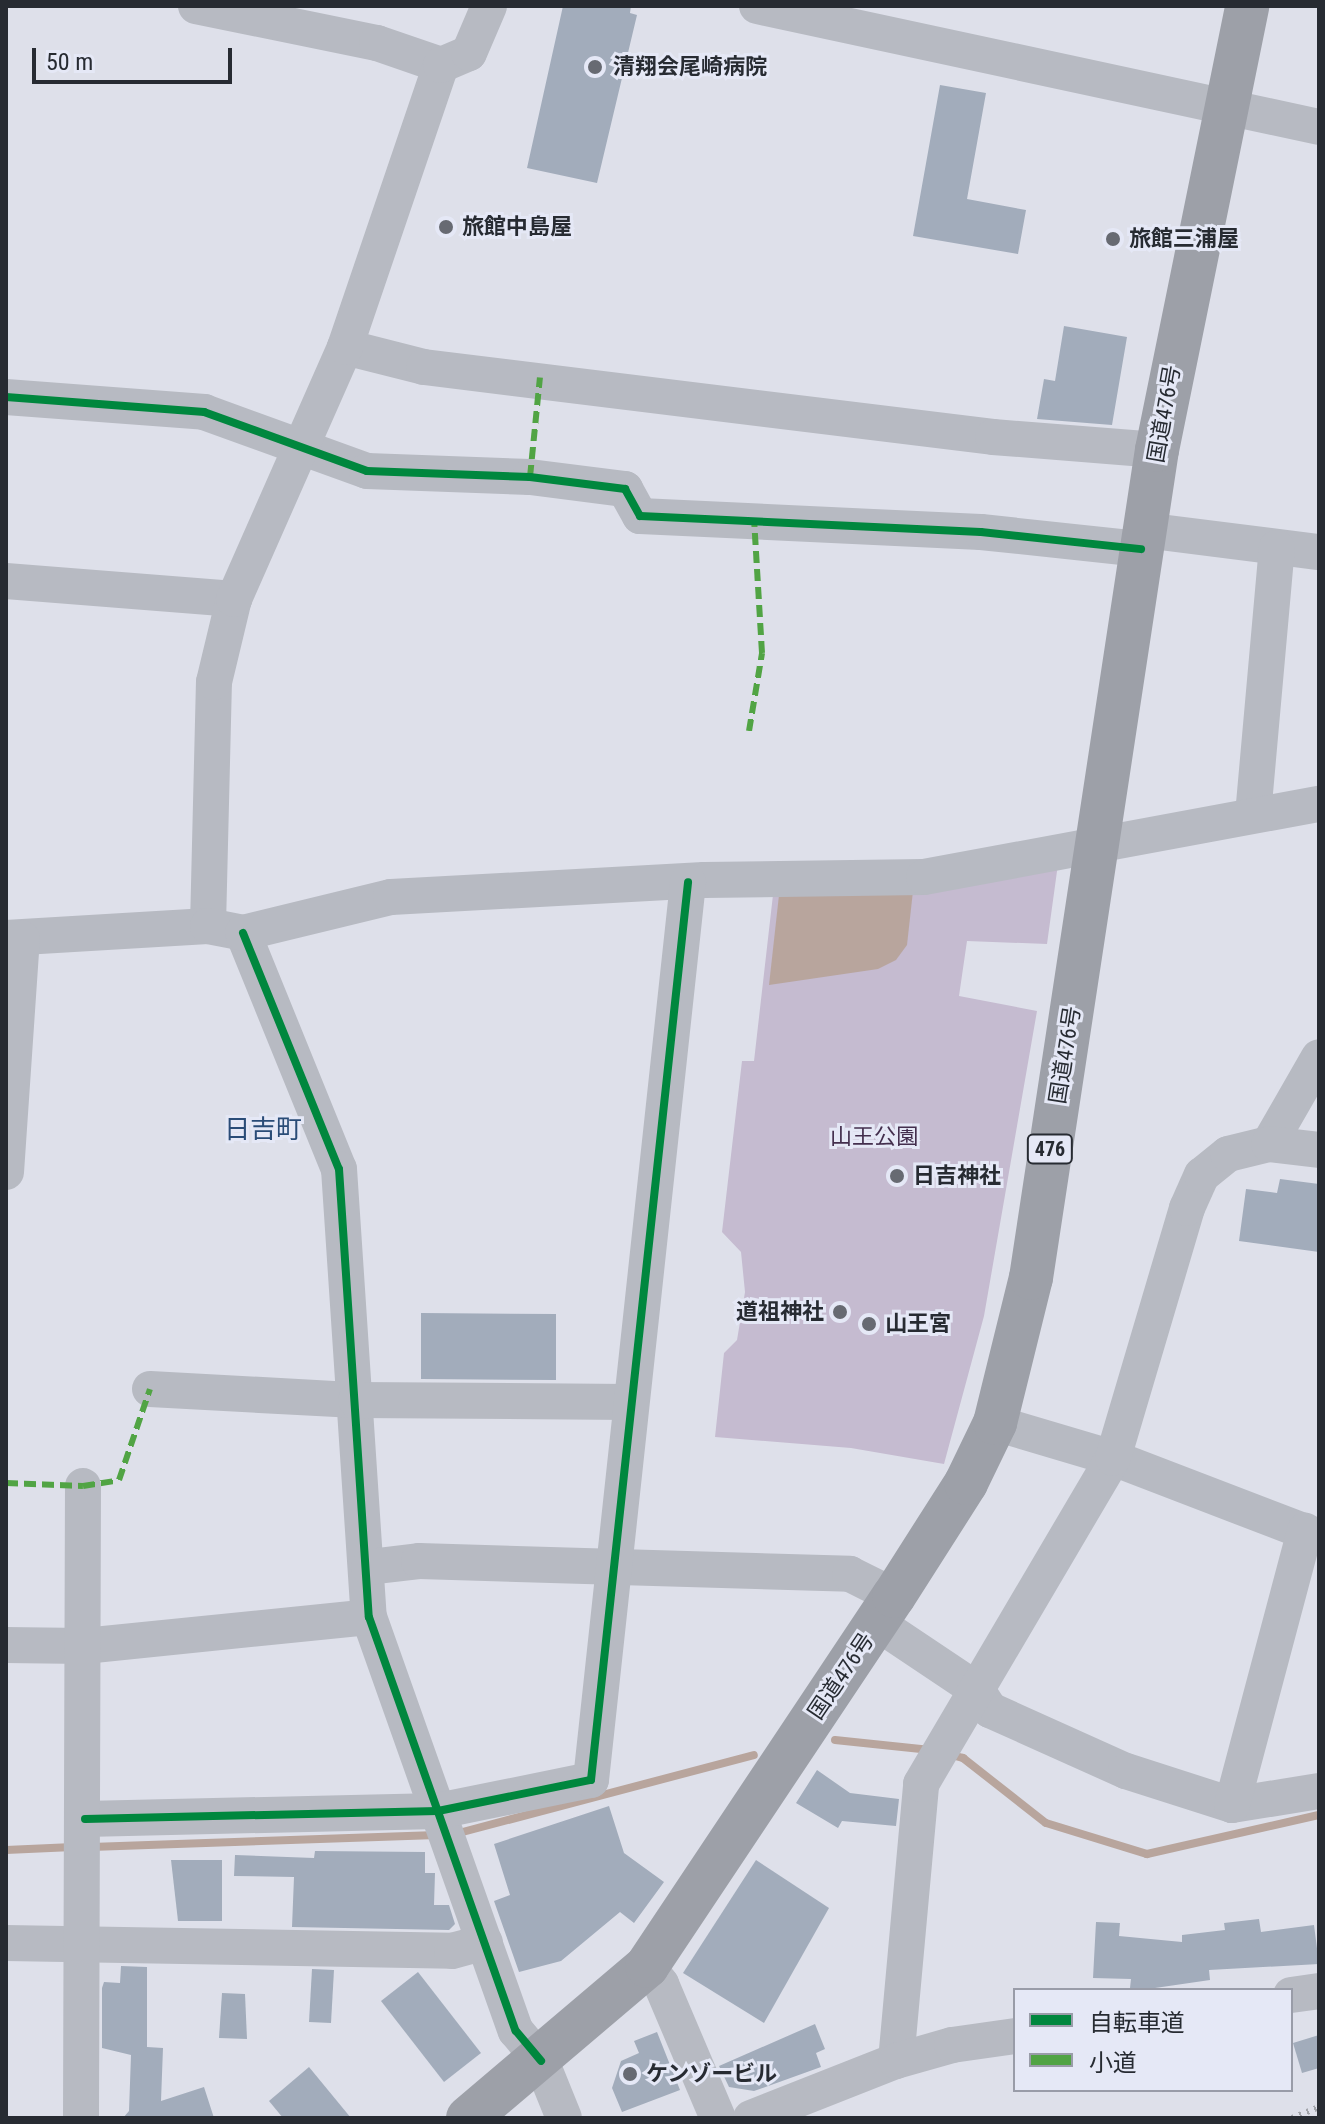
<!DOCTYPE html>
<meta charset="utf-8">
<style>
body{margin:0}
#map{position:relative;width:1325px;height:2124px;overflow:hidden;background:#dee0ea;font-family:"Roboto Condensed","Noto Sans JP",sans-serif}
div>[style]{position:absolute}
.green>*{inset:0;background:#c5bbd0}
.water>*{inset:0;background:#b8a59d}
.stream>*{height:8px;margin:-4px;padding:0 4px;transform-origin:4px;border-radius:4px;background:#b8a59d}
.building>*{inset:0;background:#a2acbb}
.minor>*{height:36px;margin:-18px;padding:0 18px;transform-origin:18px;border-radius:18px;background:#b7bac2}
.highway>*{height:44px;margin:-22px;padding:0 22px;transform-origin:22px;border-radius:22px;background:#9da0a8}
.rail>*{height:6px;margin-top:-3px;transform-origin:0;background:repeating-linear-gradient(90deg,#a2a4aa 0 2px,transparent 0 8px)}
.quiet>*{height:6px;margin-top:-3px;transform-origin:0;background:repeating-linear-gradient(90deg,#51a444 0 12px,transparent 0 18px)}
.cycleway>*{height:8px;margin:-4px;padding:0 4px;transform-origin:4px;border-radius:4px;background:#00873e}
.dots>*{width:22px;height:22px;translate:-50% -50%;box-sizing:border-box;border:4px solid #e5e8f6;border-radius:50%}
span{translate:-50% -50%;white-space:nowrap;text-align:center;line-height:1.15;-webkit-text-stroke:6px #e5e8f6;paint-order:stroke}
.shield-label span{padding:2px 6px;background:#e5e8f6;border:2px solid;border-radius:6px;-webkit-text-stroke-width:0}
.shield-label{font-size:20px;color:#272b32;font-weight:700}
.poi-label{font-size:22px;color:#272b32;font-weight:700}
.left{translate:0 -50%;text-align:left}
.right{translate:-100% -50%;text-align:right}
.street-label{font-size:22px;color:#272b32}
.park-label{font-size:22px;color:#432e4d}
.quarter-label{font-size:26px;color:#2a4c77}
.frame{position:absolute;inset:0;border:8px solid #272b32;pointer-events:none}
.legend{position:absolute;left:1013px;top:1988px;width:280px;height:104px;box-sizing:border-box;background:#e5e8f6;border:2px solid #999ca8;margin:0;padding:10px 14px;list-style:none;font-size:24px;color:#272b32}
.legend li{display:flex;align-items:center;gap:16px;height:40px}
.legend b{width:40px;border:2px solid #999ca8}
.scale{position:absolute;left:32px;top:48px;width:200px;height:36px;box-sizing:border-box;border:4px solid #272b32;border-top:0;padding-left:10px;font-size:24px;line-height:28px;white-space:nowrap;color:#272b32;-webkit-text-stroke:6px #e5e8f6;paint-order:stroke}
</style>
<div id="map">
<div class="green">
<div style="clip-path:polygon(1058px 864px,1047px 944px,967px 941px,959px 996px,1037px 1011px,984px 1316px,944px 1464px,851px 1448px,715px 1437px,724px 1353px,737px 1340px,745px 1292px,741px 1252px,722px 1232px,742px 1061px,754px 1061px,774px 886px)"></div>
</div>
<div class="water">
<div style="clip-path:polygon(913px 891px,907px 945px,896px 960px,878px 969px,769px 985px,779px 895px)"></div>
</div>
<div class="stream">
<div style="left:835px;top:1740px;width:96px;rotate:6deg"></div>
<div style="left:948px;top:1754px;width:16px;rotate:15deg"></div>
<div style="left:963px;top:1758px;width:105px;rotate:38.1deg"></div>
<div style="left:1046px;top:1823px;width:106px;rotate:17.1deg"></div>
<div style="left:1147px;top:1854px;width:176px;rotate:-12.8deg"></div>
<div style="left:455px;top:1834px;width:309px;rotate:-14.8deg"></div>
<div style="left:91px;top:1847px;width:346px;rotate:-2deg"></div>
<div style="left:6px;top:1850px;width:67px;rotate:-2.6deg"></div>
</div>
<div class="building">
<div style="clip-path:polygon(563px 6px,631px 6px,630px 13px,637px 15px,597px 183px,527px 168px)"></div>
<div style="clip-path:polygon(940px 85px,986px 93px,967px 199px,1026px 210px,1018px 254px,913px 236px)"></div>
<div style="clip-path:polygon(1064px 326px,1127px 337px,1112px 425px,1037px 419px,1044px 379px,1055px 381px)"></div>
<div style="clip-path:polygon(1280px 1179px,1319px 1184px,1319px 1252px,1239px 1241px,1246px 1189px,1277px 1193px)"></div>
<div style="clip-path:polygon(421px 1313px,556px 1314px,556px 1380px,421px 1379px)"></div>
<div style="clip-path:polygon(817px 1770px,850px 1793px,899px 1799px,896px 1826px,842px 1821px,838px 1828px,796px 1803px)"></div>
<div style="clip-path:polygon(609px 1806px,624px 1853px,664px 1882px,634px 1923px,620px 1912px,561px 1961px,519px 1972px,494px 1901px,510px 1895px,494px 1844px)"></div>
<div style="clip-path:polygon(315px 1851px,425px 1852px,425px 1873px,435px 1873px,434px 1905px,449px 1905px,455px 1924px,449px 1930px,292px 1927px,294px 1877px,234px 1876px,235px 1855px,314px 1858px)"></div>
<div style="clip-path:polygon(171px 1860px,222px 1860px,222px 1921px,178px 1921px)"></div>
<div style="clip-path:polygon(756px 1860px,829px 1908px,764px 2023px,683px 1973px)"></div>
<div style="clip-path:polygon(1259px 1919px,1261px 1932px,1314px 1925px,1319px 1964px,1209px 1970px,1210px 1980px,1155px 1988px,1130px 1988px,1131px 1979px,1093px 1978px,1096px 1922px,1120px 1923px,1119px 1936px,1182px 1942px,1182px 1935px,1225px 1930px,1224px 1923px)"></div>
<div style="clip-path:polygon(121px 1966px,147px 1967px,147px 2047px,163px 2048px,161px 2101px,204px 2087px,214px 2118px,123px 2118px,129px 2111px,131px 2055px,102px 2048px,102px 1988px,104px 1982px,120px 1983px)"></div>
<div style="clip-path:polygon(312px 1969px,334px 1970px,331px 2023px,309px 2022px)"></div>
<div style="clip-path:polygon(418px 1972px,481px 2053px,444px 2082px,381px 2001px)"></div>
<div style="clip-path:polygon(222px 1993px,245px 1994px,247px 2039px,219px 2038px)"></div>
<div style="clip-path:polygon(815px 2024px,825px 2049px,816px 2053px,821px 2067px,754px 2091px,729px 2087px,719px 2066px)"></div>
<div style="clip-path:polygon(657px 2032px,680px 2090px,622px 2112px,612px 2088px,621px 2061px,639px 2053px,634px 2041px)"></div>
<div style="clip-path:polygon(1319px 2035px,1319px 2068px,1302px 2073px,1293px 2043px)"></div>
<div style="clip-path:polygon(309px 2067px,351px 2118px,283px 2118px,269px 2101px)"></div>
</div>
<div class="minor">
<div style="left:196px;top:6px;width:185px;rotate:11.6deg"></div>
<div style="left:377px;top:43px;width:68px;rotate:19deg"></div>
<div style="left:757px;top:6px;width:575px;rotate:12.15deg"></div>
<div style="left:345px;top:347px;width:81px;rotate:14.2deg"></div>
<div style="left:424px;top:367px;width:573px;rotate:7.01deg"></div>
<div style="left:993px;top:437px;width:165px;rotate:4.5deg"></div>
<div style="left:6px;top:397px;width:199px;rotate:4.3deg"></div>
<div style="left:204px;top:412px;width:173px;rotate:19.9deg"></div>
<div style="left:367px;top:471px;width:163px;rotate:2.1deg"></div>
<div style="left:530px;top:477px;width:96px;rotate:7.2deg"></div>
<div style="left:625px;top:489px;width:31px;rotate:61deg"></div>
<div style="left:640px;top:516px;width:341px;rotate:2.7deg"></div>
<div style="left:981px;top:532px;width:161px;rotate:6.1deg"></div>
<div style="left:1144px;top:530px;width:176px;rotate:7.2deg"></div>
<div style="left:6px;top:581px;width:229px;rotate:4.5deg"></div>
<div style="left:1253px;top:815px;width:268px;rotate:-84.9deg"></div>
<div style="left:208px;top:926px;width:244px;rotate:-88.6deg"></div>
<div style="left:214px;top:682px;width:85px;rotate:-76.5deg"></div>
<div style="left:234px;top:599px;width:275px;rotate:-66.2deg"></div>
<div style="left:345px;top:347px;width:298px;rotate:-71.2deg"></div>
<div style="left:441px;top:65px;width:30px;rotate:-23deg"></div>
<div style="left:469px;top:53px;width:51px;rotate:-66.9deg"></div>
<div style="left:243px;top:933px;width:255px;rotate:67.9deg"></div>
<div style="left:339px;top:1169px;width:449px;rotate:86.2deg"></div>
<div style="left:369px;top:1617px;width:439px;rotate:70.5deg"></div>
<div style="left:516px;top:2031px;width:39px;rotate:50deg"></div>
<div style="left:541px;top:2061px;width:61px;rotate:68deg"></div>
<div style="left:6px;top:938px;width:202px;rotate:-3.4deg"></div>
<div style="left:208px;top:926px;width:36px;rotate:11deg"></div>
<div style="left:243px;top:933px;width:152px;rotate:-13.7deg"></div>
<div style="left:391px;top:897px;width:313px;rotate:-3.1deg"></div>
<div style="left:704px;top:880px;width:220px;rotate:-0.8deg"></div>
<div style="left:924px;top:877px;width:402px;rotate:-10.5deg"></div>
<div style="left:1269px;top:1144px;width:100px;rotate:-60.1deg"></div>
<div style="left:6px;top:1172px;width:234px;rotate:-86.1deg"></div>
<div style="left:150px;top:1389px;width:206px;rotate:3.1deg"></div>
<div style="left:356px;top:1400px;width:274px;rotate:0.4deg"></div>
<div style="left:995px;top:1423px;width:123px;rotate:16.5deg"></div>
<div style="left:1113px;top:1458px;width:221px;rotate:21deg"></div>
<div style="left:369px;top:1567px;width:50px;rotate:-6.8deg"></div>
<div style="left:419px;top:1561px;width:431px;rotate:1.7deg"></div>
<div style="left:850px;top:1574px;width:49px;rotate:26.6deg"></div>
<div style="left:877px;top:1623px;width:120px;rotate:33.8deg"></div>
<div style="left:977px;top:1690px;width:24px;rotate:57deg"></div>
<div style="left:990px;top:1710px;width:149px;rotate:24.2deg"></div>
<div style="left:1126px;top:1771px;width:111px;rotate:17.8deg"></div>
<div style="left:1232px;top:1805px;width:88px;rotate:-9.1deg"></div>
<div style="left:6px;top:1645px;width:78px;rotate:0.7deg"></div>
<div style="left:84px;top:1646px;width:286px;rotate:-5.8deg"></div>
<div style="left:1232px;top:1805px;width:284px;rotate:-75.1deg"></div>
<div style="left:85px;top:1819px;width:353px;rotate:-1.3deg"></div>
<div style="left:438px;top:1811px;width:156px;rotate:-11.5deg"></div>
<div style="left:591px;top:1780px;width:903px;rotate:-83.83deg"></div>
<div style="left:6px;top:1943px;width:446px;rotate:1deg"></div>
<div style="left:452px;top:1951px;width:34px;rotate:-15deg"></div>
<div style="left:647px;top:1966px;width:23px;rotate:52deg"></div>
<div style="left:661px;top:1984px;width:146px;rotate:67deg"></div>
<div style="left:1291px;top:1995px;width:28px;rotate:-8deg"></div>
<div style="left:896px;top:2061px;width:278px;rotate:-84.8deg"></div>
<div style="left:921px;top:1784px;width:378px;rotate:-59.5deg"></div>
<div style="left:1113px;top:1458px;width:261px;rotate:-73.5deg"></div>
<div style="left:1187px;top:1208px;width:36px;rotate:-66deg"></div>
<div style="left:1202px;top:1175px;width:33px;rotate:-39deg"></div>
<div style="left:1228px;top:1154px;width:42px;rotate:-13.7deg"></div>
<div style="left:1269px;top:1144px;width:50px;rotate:6.8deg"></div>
<div style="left:81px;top:2118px;width:632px;rotate:-89.82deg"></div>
<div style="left:751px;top:2118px;width:156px;rotate:-21.5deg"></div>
<div style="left:896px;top:2061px;width:58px;rotate:-15.9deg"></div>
<div style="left:952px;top:2045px;width:64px;rotate:-8.1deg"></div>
</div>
<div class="highway">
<div style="left:468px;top:2118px;width:235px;rotate:-40.3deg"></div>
<div style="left:647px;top:1966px;width:445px;rotate:-56.3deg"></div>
<div style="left:894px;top:1596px;width:134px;rotate:-57.5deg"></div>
<div style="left:966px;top:1483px;width:67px;rotate:-64.2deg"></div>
<div style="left:995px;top:1423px;width:149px;rotate:-76.1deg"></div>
<div style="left:1031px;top:1278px;width:838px;rotate:-81.35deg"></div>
<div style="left:1157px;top:450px;width:453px;rotate:-78.5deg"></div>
</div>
<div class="rail">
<div style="left:1292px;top:2118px;width:29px;rotate:-22deg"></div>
</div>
<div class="quiet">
<div style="left:530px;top:477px;width:100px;rotate:-84.3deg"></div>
<div style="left:749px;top:731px;width:79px;rotate:-80.5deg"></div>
<div style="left:762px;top:653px;width:135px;rotate:-93.4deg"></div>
<div style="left:6px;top:1483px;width:77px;rotate:2.2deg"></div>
<div style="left:83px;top:1486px;width:36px;rotate:-9deg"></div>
<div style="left:119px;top:1480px;width:96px;rotate:-71.2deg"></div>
</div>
<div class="cycleway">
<div style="left:6px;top:397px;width:199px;rotate:4.3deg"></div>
<div style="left:204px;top:412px;width:173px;rotate:19.9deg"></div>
<div style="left:367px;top:471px;width:163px;rotate:2.1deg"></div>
<div style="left:530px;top:477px;width:96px;rotate:7.2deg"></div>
<div style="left:625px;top:489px;width:31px;rotate:61deg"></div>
<div style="left:640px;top:516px;width:341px;rotate:2.7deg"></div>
<div style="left:981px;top:532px;width:161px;rotate:6.1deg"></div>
<div style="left:243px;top:933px;width:255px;rotate:67.9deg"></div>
<div style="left:339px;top:1169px;width:449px;rotate:86.2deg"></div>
<div style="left:369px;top:1617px;width:439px;rotate:70.5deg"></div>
<div style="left:516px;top:2031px;width:39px;rotate:50deg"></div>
<div style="left:85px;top:1819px;width:353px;rotate:-1.3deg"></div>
<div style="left:438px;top:1811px;width:156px;rotate:-11.5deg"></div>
<div style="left:591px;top:1780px;width:903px;rotate:-83.83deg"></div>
</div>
<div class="dots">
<div style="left:595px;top:67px;background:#676a72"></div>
<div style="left:446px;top:227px;background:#676a72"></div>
<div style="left:1113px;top:239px;background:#676a72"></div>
<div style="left:897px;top:1176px;background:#676a72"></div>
<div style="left:840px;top:1312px;background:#676a72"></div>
<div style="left:869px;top:1324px;background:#676a72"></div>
<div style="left:630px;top:2074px;background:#676a72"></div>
</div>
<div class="shield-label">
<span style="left:1050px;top:1149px">476</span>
</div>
<div class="poi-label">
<span class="left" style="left:613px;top:67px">清翔会尾崎病院</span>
<span class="left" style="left:462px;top:227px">旅館中島屋</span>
<span class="left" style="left:1129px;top:239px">旅館三浦屋</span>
<span class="left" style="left:913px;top:1176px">日吉神社</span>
<span class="right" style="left:824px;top:1312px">道祖神社</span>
<span class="left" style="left:885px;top:1324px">山王宮</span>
<span class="left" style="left:646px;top:2074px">ケンゾービル</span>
</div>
<div class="street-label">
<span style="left:1164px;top:414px;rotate:-80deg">国道476号</span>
<span style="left:1065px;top:1055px;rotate:-81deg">国道476号</span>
<span style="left:841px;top:1676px;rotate:-56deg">国道476号</span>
</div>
<div class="park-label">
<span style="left:874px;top:1137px">山王公園</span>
</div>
<div class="quarter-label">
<span style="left:263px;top:1130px">日吉町</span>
</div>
<div class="frame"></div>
<ul class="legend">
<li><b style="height:10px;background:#00873e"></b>自転車道</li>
<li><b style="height:10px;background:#51a444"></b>小道</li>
</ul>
<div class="scale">50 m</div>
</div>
